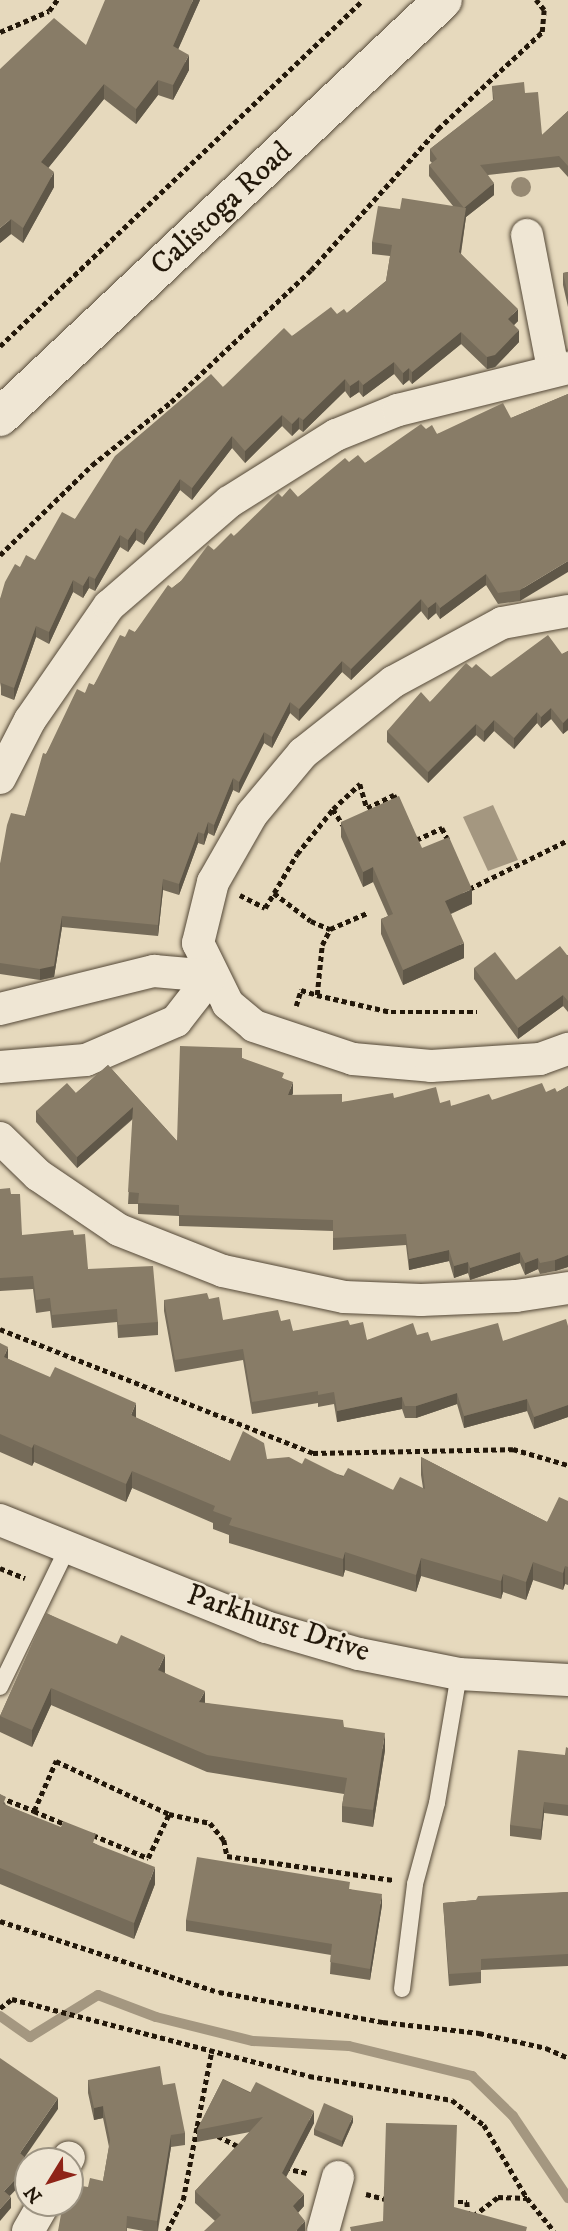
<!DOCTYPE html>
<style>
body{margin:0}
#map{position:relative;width:568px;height:2231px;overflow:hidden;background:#e6d9bd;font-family:"IM FELL DW Pica",serif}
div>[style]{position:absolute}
.water>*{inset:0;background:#a49780}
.stream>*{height:10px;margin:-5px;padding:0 5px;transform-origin:5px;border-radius:5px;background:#a49780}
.path>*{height:4.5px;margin-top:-2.25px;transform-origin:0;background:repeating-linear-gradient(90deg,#23180a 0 5px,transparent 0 8.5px)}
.roads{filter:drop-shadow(0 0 2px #544837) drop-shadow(0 0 2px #544837)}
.service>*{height:16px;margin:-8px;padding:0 8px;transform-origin:8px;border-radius:8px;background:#efe6d4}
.minor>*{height:32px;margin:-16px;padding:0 16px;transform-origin:16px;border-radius:16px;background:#efe6d4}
.secondary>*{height:38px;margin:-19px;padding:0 19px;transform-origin:19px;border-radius:19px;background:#efe6d4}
.trees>*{width:20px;height:20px;margin:-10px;border-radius:50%;background:#968973}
.wall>*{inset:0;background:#756b59}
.shaded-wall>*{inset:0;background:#5f5748}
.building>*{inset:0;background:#887c67}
span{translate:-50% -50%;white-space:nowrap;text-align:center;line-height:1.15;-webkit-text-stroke:5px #efe6d4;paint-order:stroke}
.street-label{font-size:30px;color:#23180a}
.north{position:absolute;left:14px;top:2147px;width:70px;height:70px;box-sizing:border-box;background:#efe6d4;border:2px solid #9d9483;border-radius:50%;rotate:232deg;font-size:19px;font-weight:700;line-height:28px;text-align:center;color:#23180a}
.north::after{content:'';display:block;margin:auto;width:24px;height:32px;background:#8f2418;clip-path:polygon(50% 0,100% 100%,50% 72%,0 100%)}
</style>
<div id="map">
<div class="water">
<div style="clip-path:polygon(493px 805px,518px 860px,488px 871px,463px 817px)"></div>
</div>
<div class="stream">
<div style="left:0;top:2016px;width:37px;rotate:35deg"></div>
<div style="left:30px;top:2037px;width:80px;rotate:-31.7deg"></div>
<div style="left:98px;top:1995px;width:62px;rotate:20.8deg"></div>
<div style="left:156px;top:2017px;width:100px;rotate:13.9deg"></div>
<div style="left:253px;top:2041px;width:96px;rotate:3deg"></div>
<div style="left:349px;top:2046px;width:127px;rotate:13.7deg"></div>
<div style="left:472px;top:2076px;width:57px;rotate:44.3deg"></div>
<div style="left:513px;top:2116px;width:99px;rotate:56.1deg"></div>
</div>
<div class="path">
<div style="left:0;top:32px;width:53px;rotate:-23.2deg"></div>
<div style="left:49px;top:11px;width:14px;rotate:-54deg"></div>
<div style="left:0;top:346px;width:501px;rotate:-43.63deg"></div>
<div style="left:0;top:555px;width:129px;rotate:-44.4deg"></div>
<div style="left:92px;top:465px;width:101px;rotate:-38.6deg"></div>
<div style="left:171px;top:402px;width:192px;rotate:-43.3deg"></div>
<div style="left:311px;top:270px;width:190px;rotate:-48deg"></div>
<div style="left:438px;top:129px;width:142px;rotate:-43deg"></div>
<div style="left:542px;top:32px;width:22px;rotate:-85deg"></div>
<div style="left:544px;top:10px;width:13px;rotate:-129deg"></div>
<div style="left:333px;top:809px;width:37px;rotate:-43deg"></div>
<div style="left:360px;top:784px;width:25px;rotate:74deg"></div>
<div style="left:367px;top:808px;width:30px;rotate:-26deg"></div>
<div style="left:394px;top:795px;width:7px;rotate:63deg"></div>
<div style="left:415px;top:837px;width:3px;rotate:72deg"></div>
<div style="left:416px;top:840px;width:29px;rotate:-25deg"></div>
<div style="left:442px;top:828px;width:16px;rotate:63deg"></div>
<div style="left:469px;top:889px;width:110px;rotate:-26.3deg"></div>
<div style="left:274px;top:893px;width:45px;rotate:-59.5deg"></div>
<div style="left:297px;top:854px;width:58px;rotate:-51.3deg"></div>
<div style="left:333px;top:809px;width:19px;rotate:58deg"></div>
<div style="left:240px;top:895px;width:28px;rotate:27deg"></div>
<div style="left:265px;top:908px;width:17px;rotate:-59deg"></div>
<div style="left:274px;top:893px;width:46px;rotate:37.1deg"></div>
<div style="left:311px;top:921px;width:21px;rotate:23deg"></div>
<div style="left:317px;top:995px;width:76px;rotate:12.9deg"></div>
<div style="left:391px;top:1012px;width:86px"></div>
<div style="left:296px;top:1006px;width:17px;rotate:-73deg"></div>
<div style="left:301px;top:990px;width:17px;rotate:17deg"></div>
<div style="left:317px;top:995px;width:50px;rotate:-84.3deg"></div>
<div style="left:322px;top:945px;width:18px;rotate:-63deg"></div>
<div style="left:330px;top:929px;width:40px;rotate:-23.4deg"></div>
<div style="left:0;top:1329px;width:337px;rotate:21.6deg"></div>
<div style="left:313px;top:1453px;width:200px;rotate:-1.1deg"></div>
<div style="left:513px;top:1449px;width:57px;rotate:16.2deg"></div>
<div style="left:0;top:1568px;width:27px;rotate:22deg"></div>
<div style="left:0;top:1797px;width:37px;rotate:22deg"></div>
<div style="left:34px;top:1811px;width:55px;rotate:-66.3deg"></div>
<div style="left:56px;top:1761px;width:125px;rotate:25.1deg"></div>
<div style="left:169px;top:1814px;width:42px;rotate:12.4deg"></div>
<div style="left:210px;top:1823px;width:22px;rotate:51deg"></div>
<div style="left:224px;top:1840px;width:16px;rotate:79deg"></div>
<div style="left:227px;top:1856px;width:168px;rotate:8.2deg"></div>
<div style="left:34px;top:1811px;width:34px;rotate:23deg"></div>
<div style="left:93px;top:1835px;width:60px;rotate:22.7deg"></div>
<div style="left:148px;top:1858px;width:49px;rotate:-64.5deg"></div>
<div style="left:0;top:1921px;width:230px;rotate:18deg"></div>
<div style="left:219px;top:1992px;width:167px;rotate:10.4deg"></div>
<div style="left:383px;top:2022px;width:97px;rotate:6.5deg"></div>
<div style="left:479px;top:2033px;width:69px;rotate:12.6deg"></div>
<div style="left:546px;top:2048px;width:24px;rotate:24deg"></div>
<div style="left:0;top:2008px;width:15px;rotate:-37deg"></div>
<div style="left:12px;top:1999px;width:307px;rotate:14.5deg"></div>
<div style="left:309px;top:2076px;width:145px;rotate:9.5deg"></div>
<div style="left:452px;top:2100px;width:41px;rotate:38deg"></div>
<div style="left:484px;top:2125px;width:85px;rotate:59.5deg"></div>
<div style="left:197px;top:2126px;width:78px;rotate:-79deg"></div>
<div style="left:218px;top:2136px;width:27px;rotate:27deg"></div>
<div style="left:285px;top:2168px;width:23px;rotate:13deg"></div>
<div style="left:366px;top:2194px;width:23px;rotate:15deg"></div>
<div style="left:449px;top:2202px;width:18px"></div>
<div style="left:467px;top:2202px;width:12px;rotate:85deg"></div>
<div style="left:473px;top:2216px;width:31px;rotate:-37deg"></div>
<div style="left:498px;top:2197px;width:29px;rotate:2deg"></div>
<div style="left:527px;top:2198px;width:43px;rotate:50.7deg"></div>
<div style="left:167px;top:2231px;width:35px;rotate:-63deg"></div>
<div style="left:183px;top:2200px;width:75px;rotate:-79.3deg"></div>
<div style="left:197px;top:2126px;width:4px;rotate:27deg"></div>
</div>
<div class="roads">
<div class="service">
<div style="left:0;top:1687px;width:156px;rotate:-64.1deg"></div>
<div style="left:402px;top:1989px;width:106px;rotate:-82.9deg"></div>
<div style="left:415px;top:1884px;width:84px;rotate:-74.8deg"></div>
<div style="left:437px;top:1803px;width:131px;rotate:-80.3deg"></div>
</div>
<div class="minor">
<div style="left:527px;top:235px;width:136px;rotate:79deg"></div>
<div style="left:568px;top:611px;width:67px;rotate:169.7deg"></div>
<div style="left:502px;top:623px;width:124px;rotate:151.6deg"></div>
<div style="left:393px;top:682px;width:115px;rotate:141.7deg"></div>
<div style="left:303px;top:753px;width:80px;rotate:129.9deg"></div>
<div style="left:252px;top:814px;width:78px;rotate:119.8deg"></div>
<div style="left:213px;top:882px;width:63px;rotate:103.8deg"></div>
<div style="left:198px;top:943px;width:68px;rotate:63.8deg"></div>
<div style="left:228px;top:1004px;width:34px;rotate:40deg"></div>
<div style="left:254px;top:1026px;width:104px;rotate:18.4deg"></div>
<div style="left:353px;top:1059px;width:78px;rotate:5.1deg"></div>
<div style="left:431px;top:1066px;width:109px;rotate:-3.7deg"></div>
<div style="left:540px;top:1059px;width:30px;rotate:-20deg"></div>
<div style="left:0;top:778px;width:65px;rotate:-62.7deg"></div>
<div style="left:30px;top:720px;width:139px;rotate:-55.3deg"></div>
<div style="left:109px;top:606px;width:159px;rotate:-40.9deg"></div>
<div style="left:229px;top:502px;width:126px;rotate:-32.1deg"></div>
<div style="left:336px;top:435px;width:67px;rotate:-22deg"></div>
<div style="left:398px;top:410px;width:175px;rotate:-13.9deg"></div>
<div style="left:0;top:1009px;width:159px;rotate:-13.9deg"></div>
<div style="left:154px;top:971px;width:57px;rotate:5deg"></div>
<div style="left:0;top:1067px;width:86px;rotate:-4.7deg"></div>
<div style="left:86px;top:1060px;width:98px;rotate:-23.4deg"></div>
<div style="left:176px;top:1021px;width:57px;rotate:-52.1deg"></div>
<div style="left:0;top:1138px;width:53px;rotate:44.2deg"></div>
<div style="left:38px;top:1175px;width:98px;rotate:34.2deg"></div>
<div style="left:119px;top:1230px;width:112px;rotate:21.5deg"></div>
<div style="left:223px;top:1271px;width:124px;rotate:12.1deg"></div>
<div style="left:344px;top:1297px;width:77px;rotate:2.2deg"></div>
<div style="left:421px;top:1300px;width:95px;rotate:-2.4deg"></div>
<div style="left:516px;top:1296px;width:53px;rotate:-8.7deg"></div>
<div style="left:0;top:1520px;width:287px;rotate:21.9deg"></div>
<div style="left:266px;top:1627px;width:97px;rotate:16.2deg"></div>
<div style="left:359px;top:1654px;width:102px;rotate:11.3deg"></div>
<div style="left:459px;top:1674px;width:109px;rotate:3.2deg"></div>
<div style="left:67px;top:2161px;width:4px;rotate:-63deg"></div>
<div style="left:28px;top:2231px;width:32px;rotate:-60deg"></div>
<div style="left:323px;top:2231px;width:56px;rotate:-74.5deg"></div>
</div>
<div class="secondary">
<div style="left:0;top:417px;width:608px;rotate:-43.27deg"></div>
</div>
</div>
<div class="trees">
<div style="left:521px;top:187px"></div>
</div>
<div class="wall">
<div style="clip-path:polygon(200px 0,178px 49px,189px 70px,173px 100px,158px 95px,136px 124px,104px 99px,48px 168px,54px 187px,23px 243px,11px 234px,0 243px,86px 45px)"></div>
<div style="clip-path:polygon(492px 86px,525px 93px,542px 135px,568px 111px,568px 177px,559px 167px,488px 175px,494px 195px,466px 217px,461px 254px,518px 321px,514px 325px,519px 342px,495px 367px,487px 369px,461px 344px,412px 384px,409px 380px,403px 385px,394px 374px,363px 397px,359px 392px,350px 398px,345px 391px,303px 432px,299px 429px,292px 436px,282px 426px,245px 463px,232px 448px,192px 500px,180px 490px,144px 545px,136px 540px,128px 552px,120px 547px,95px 591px,89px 588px,83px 598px,73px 592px,49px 644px,36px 637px,14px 700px,1px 695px,0 599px,20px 567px,35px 560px,75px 519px,223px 387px,292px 336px,337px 314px,347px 313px,386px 281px,390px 256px,372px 254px,372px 242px,400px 209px,453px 206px,429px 176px,429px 165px,432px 163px,430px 161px,430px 149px,493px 100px)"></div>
<div style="clip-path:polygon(568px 272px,568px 307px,563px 285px,563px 273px)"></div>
<div style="clip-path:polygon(568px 394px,520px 601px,498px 604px,486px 585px,440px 619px,436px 613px,428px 620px,421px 611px,351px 680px,342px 672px,299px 721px,290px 713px,272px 748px,264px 743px,239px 793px,233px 790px,214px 836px,208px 833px,204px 845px,198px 843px,179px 895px,163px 890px,158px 936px,62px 927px,54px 977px,40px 980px,0 974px,0 864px,25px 816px,46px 754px,85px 693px,94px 685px,125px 637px,135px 632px,172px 588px,181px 581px,214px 550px,234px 536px,282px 497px,298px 497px,349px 462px,365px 463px,426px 429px,437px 434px,511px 418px)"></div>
<div style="clip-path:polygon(568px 651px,568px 730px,563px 734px,551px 719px,541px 728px,537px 723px,514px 749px,494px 731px,484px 742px,476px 735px,428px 783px,387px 742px,387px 731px,430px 702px,472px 668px,491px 677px,562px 654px)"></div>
<div style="clip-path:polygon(341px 822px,422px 848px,472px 904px,451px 914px,464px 958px,403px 985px,381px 934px,381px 919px,388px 916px,373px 882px,363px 887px,341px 837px)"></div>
<div style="clip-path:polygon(567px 955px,568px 955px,568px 1012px,563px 1006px,518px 1039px,474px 979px,474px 968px,516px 980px)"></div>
<div style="clip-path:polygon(242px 1058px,284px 1079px,293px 1093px,292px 1095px,342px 1102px,394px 1098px,440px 1103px,451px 1106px,546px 1092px,557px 1092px,568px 1086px,568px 1267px,555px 1271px,540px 1274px,538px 1269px,525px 1275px,520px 1263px,470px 1280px,468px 1273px,454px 1278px,449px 1261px,409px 1270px,406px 1245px,333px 1250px,333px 1231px,179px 1226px,179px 1216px,138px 1214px,138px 1204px,128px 1204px,133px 1119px,77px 1168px,36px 1122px,36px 1111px,76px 1093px,108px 1065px,177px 1141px)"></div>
<div style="clip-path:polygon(0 1189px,11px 1194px,22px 1235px,74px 1235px,88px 1269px,158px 1322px,158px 1335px,118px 1338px,117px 1322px,52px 1328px,50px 1311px,36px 1313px,33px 1289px,0 1291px)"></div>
<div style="clip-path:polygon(209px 1299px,223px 1320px,281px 1321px,293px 1331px,350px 1325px,367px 1340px,417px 1335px,431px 1341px,503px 1341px,568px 1326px,568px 1417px,534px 1429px,527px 1411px,464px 1428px,457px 1404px,416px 1418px,405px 1418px,402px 1409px,337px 1422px,334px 1404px,318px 1407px,318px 1403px,252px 1414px,243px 1360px,175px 1372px,164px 1311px,164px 1300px)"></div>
<div style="clip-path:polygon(0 1343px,8px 1359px,230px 1461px,267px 1459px,302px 1464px,393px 1490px,423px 1488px,421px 1475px,421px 1457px,547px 1522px,568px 1501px,568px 1585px,565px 1584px,563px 1590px,533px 1580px,526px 1600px,503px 1592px,501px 1599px,421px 1576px,416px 1592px,345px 1570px,343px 1577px,229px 1543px,229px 1535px,213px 1529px,213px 1523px,132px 1488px,126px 1502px,34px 1462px,32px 1466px,0 1452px)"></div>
<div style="clip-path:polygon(46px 1613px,165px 1671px,165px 1673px,205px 1703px,344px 1727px,385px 1750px,373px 1827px,342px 1822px,342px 1806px,344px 1794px,207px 1772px,51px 1705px,32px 1747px,0 1732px,0 1716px)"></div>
<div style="clip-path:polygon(568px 1748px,568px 1816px,544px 1813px,541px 1840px,510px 1836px,510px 1825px,565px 1755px)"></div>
<div style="clip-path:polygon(0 1794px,6px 1805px,96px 1844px,155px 1884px,134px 1939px,0 1884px)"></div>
<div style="clip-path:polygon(350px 1889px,382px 1905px,370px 1980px,330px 1974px,331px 1955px,186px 1931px,186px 1920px)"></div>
<div style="clip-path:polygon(568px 1892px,568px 1966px,481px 1970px,481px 1983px,449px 1986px,443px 1903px)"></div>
<div style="clip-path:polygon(223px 2079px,314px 2123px,286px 2177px,304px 2206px,298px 2213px,305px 2231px,215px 2221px,195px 2203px,195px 2191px,250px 2132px,197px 2142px,197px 2130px)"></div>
<div style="clip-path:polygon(88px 2080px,163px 2085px,185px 2133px,185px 2145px,171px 2147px,158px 2231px,144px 2231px,127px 2228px,127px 2231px,58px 2231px,88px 2187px,103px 2181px,109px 2147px,103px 2118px,94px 2120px,88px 2093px)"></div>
<div style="clip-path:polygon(353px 2122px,342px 2147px,314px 2135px,314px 2129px)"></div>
</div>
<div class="shaded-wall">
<div style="clip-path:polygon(193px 0,200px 0,173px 61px,173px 46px)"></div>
<div style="clip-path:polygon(189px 55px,189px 70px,173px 100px,173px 85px)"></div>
<div style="clip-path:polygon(158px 80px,158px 95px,136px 124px,136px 109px)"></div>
<div style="clip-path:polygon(104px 84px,104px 99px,41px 177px,41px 162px)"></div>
<div style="clip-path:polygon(54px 172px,54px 187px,23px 243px,23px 228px)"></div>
<div style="clip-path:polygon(494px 183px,494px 195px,466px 217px,459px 264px,459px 252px,464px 208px)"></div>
<div style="clip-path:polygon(11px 219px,11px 234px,0 243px,0 228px)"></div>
<div style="clip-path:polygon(518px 309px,518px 321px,508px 331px,508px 319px)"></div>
<div style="clip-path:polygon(519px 330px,519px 342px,495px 367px,487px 369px,487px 357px)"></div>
<div style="clip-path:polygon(461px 332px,461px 344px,412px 384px,412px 372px)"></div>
<div style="clip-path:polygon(394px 362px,394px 374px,363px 397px,363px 385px)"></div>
<div style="clip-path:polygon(409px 368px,409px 380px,403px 385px,403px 373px)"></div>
<div style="clip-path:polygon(345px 379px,345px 391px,303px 432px,303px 420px)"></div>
<div style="clip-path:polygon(359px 380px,359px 392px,350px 398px,350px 386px)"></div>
<div style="clip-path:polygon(282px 415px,282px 426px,245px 463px,245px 451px)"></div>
<div style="clip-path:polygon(299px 417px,299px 429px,292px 436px,292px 424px)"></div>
<div style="clip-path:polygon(232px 436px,232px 448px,192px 500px,192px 488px)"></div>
<div style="clip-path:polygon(180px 479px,180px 490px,144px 545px,144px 533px)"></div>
<div style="clip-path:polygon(136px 528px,136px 540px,128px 552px,128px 540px)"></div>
<div style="clip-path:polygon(120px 535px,120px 547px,95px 591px,95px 579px)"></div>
<div style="clip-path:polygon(568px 561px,568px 572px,520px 601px,520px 590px)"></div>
<div style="clip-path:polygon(486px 574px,486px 585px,440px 619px,440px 608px)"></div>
<div style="clip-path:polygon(89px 576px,89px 588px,83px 598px,83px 586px)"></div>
<div style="clip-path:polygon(73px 580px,73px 592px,49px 644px,49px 632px)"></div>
<div style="clip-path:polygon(421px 599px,421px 611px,351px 680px,351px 669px)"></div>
<div style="clip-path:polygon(436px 602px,436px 613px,428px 620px,428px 608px)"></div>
<div style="clip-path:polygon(36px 626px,36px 637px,14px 700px,14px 688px)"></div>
<div style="clip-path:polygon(342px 661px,342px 672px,299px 721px,299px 709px)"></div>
<div style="clip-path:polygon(290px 702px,290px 713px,272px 748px,272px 737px)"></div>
<div style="clip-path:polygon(551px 708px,551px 719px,541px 728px,541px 717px)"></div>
<div style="clip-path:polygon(537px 712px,537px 723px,514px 749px,514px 738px)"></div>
<div style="clip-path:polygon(568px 718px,568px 730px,563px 734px,563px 723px)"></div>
<div style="clip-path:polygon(494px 720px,494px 731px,484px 742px,484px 731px)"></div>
<div style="clip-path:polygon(476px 724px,476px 735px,428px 783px,428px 772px)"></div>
<div style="clip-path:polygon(264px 732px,264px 743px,239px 793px,239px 782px)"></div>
<div style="clip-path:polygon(233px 778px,233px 790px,214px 836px,214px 825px)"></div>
<div style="clip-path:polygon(208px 822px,208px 833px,204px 845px,204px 834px)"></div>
<div style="clip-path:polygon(198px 832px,198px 843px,179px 895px,179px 884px)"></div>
<div style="clip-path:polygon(373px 867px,373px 882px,363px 887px,363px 872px)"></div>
<div style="clip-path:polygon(163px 879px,163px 890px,158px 936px,158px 925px)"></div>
<div style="clip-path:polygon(472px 889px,472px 904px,445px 916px,445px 901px)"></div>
<div style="clip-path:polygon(62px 916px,62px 927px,54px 977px,40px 980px,40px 969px)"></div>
<div style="clip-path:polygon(464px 943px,464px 958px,403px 985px,403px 970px)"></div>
<div style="clip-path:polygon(563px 995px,563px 1006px,518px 1039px,518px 1028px)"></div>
<div style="clip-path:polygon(293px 1082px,293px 1093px,288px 1106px,288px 1095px)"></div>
<div style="clip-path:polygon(133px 1107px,133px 1118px,77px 1168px,77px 1157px)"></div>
<div style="clip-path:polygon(449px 1250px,449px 1261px,409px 1270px,409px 1259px)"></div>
<div style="clip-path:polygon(520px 1252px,520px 1263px,470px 1280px,470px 1268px)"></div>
<div style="clip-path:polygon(568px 1255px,568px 1267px,555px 1271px,555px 1260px)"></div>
<div style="clip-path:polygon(538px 1258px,538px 1269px,525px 1275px,525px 1263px)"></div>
<div style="clip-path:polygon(468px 1262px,468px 1273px,454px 1278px,454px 1266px)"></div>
<div style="clip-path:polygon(8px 1347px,8px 1365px,4px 1357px)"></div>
<div style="clip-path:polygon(457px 1393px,457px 1404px,416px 1418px,416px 1406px)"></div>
<div style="clip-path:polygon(402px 1397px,402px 1409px,337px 1422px,337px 1411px)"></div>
<div style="clip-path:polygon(527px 1399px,527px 1411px,464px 1428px,464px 1416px)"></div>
<div style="clip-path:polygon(136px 1403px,136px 1421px,131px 1415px)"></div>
<div style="clip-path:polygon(568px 1405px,568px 1417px,534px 1429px,534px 1417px)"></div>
<div style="clip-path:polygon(34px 1444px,34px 1462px,32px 1466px,32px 1448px)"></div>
<div style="clip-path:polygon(132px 1471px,132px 1488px,126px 1502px,126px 1484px)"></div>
<div style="clip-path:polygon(345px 1552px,345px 1570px,343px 1577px,343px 1559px)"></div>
<div style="clip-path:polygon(421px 1558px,421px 1576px,416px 1592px,416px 1575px)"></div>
<div style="clip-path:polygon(533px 1562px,533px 1580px,526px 1600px,526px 1582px)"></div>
<div style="clip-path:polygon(565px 1566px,565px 1584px,563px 1590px,563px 1573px)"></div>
<div style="clip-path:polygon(503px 1574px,503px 1592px,501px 1599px,501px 1581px)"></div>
<div style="clip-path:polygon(165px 1655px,165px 1671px,158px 1687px,158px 1670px)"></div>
<div style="clip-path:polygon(51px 1688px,51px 1705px,32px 1747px,32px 1730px)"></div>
<div style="clip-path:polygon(205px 1691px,205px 1708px,199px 1702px)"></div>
<div style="clip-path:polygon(385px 1733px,385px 1750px,373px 1827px,373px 1810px)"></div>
<div style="clip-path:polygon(544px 1802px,544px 1813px,541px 1840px,541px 1829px)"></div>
<div style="clip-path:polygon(155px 1867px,155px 1884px,134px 1939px,134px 1923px)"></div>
<div style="clip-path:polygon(382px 1894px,382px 1905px,370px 1980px,370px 1969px)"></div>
<div style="clip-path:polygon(58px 2098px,58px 2109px,20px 2164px,20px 2153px)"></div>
<div style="clip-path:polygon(103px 2106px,103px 2118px,94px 2120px,94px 2108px)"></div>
<div style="clip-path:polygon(314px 2111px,314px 2123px,282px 2185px,282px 2173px)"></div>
<div style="clip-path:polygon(353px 2116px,353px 2122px,342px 2147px,342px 2141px)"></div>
<div style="clip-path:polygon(171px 2135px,171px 2147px,157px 2231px,157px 2221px)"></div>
<div style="clip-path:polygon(28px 2166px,28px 2177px,4px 2202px,4px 2191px)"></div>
<div style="clip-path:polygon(304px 2194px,304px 2206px,293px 2218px,293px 2206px)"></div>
<div style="clip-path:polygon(11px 2197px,11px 2208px,0 2221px,0 2209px)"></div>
<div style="clip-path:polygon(305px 2221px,305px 2231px,296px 2231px)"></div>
</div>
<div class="building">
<div style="clip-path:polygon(105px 0,193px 0,173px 46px,189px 55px,173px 85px,158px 80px,136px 109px,104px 84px,41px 162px,54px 172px,23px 228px,11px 219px,0 228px,0 69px,54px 18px,86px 45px)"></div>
<div style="clip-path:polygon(524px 82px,525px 93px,538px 92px,542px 135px,568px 111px,568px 166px,559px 156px,480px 165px,494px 183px,464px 208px,429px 165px,437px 159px,430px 149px,494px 99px,492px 86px)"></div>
<div style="clip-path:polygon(402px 198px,466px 208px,459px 252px,518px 309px,508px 319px,519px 330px,495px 355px,487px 357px,461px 332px,412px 372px,409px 368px,403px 373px,394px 362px,363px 385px,359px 380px,350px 386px,345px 379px,303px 420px,299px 417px,292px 424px,282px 415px,245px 451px,232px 436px,192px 488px,180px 479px,144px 533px,136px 528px,128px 540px,120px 535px,95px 579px,89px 576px,83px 586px,73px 580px,49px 632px,36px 626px,14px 688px,1px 683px,0 687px,0 599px,5px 582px,15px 564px,20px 567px,26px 555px,35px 560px,62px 512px,75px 519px,115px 456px,211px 374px,223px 387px,284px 328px,292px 336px,331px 307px,337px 314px,344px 309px,347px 313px,386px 281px,392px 245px,372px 242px,378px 206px,400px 209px)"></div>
<div style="clip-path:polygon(568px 272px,568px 295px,563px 273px)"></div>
<div style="clip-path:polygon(568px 394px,568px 561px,520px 590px,498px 593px,486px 574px,440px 608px,436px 602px,428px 608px,421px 599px,351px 669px,342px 661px,299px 709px,290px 702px,272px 737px,264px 732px,239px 782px,233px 778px,214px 825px,208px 822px,204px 834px,198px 832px,179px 884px,163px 879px,158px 925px,62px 916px,54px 966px,40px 969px,0 963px,0 864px,7px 825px,11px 813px,25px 816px,43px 753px,46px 754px,77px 689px,85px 693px,89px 683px,94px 685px,120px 635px,125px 637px,129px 629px,135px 632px,168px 585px,172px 588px,181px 581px,208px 545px,214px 550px,231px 533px,234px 536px,278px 493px,282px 497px,290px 488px,298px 497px,345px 458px,349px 462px,358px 455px,365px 463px,421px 424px,426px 429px,432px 425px,437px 434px,503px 403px,511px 418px)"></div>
<div style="clip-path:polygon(548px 635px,562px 654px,568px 651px,568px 718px,563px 723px,551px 708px,541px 717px,537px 712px,514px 738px,494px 720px,484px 731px,476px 724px,428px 772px,387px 731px,421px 692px,430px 702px,466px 663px,472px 668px,476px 664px,491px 677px)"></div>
<div style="clip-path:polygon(399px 796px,422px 848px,449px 837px,472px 889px,445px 901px,464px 943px,403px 970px,381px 919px,393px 914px,373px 867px,363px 872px,341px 822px)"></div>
<div style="clip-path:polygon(560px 946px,567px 955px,568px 955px,568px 1001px,563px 995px,518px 1028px,474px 968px,495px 952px,516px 980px)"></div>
<div style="clip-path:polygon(180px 1046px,242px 1048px,242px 1058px,284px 1073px,282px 1078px,293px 1082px,288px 1095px,342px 1094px,342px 1102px,393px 1093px,394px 1098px,436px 1087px,440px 1103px,450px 1100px,451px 1106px,489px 1094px,492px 1100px,542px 1083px,546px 1092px,555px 1088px,557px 1092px,568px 1086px,568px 1255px,555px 1260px,540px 1263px,538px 1258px,525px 1263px,520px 1252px,470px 1268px,468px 1262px,454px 1266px,449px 1250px,409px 1259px,406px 1234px,333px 1238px,333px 1220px,179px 1215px,179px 1205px,138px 1203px,139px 1193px,128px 1192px,133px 1107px,77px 1157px,36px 1111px,67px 1083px,76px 1093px,108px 1065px,177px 1141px)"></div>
<div style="clip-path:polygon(10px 1188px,11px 1194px,20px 1194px,22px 1235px,73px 1230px,74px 1235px,85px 1234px,88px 1269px,153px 1266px,158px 1322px,118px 1325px,117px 1309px,52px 1315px,50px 1298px,36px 1300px,33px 1276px,0 1278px,0 1189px)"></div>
<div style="clip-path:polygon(207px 1293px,209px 1299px,219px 1297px,223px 1320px,278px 1310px,281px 1321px,290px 1319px,293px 1331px,348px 1320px,350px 1325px,363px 1322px,367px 1340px,413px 1323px,417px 1335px,428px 1332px,431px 1341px,498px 1323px,503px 1341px,566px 1319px,568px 1326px,568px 1405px,534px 1417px,527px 1399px,464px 1416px,457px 1393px,416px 1406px,405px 1406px,402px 1397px,337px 1411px,334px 1392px,318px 1395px,318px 1391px,252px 1402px,243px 1349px,175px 1360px,164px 1300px)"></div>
<div style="clip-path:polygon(0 1343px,8px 1347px,4px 1357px,50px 1377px,55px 1367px,136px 1403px,131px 1415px,230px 1461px,243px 1431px,264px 1443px,267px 1459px,289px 1457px,302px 1464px,305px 1458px,343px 1477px,348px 1468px,393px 1490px,400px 1477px,425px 1489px,421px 1457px,547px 1522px,559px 1497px,568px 1501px,568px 1567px,565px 1566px,563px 1573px,533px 1562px,526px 1582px,503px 1574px,501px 1581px,421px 1558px,416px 1575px,345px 1552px,343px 1559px,229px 1525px,232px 1518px,213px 1511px,215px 1506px,132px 1471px,126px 1484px,34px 1444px,32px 1448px,0 1434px)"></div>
<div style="clip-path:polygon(46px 1613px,117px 1644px,121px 1635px,165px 1655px,158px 1670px,205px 1691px,199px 1702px,343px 1720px,344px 1727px,385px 1733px,373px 1810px,342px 1806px,347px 1778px,207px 1755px,51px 1688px,32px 1730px,0 1716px)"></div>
<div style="clip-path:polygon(566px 1747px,568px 1748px,568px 1805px,544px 1802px,541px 1829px,510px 1825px,518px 1750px,565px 1755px)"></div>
<div style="clip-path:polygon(0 1794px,6px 1797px,3px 1804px,61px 1827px,63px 1821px,96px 1834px,93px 1843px,155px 1867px,134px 1923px,0 1868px)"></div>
<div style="clip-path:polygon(197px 1857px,350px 1882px,349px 1889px,382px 1894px,370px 1969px,330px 1962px,332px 1944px,186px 1920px)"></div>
<div style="clip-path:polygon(568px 1892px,568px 1954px,481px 1959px,481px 1972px,449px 1974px,443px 1903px,476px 1900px,478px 1896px)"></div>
<div style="clip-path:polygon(0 2058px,58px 2098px,20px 2153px,29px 2161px,28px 2161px,28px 2166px,4px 2191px,11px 2197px,0 2209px)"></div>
<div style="clip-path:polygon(160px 2066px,163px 2085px,175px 2083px,185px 2133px,171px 2135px,157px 2221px,127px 2216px,126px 2231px,58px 2231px,63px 2203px,70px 2203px,70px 2184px,88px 2187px,90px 2178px,103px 2181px,110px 2140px,103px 2106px,94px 2108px,88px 2080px)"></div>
<div style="clip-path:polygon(223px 2079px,250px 2093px,256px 2082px,314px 2111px,282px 2173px,304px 2194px,293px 2206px,305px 2221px,296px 2231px,204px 2231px,221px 2215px,195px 2191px,263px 2117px,197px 2130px)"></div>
<div style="clip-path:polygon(324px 2103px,353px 2116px,342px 2141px,314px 2129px)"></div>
<div style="clip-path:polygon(386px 2123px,457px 2125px,454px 2207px,527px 2227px,526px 2231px,351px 2231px,350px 2227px,383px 2221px)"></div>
</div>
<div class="street-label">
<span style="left:222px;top:209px;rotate:-43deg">Calistoga Road</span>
<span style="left:278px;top:1624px;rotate:18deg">Parkhurst Drive</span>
</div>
<div class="north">N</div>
</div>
